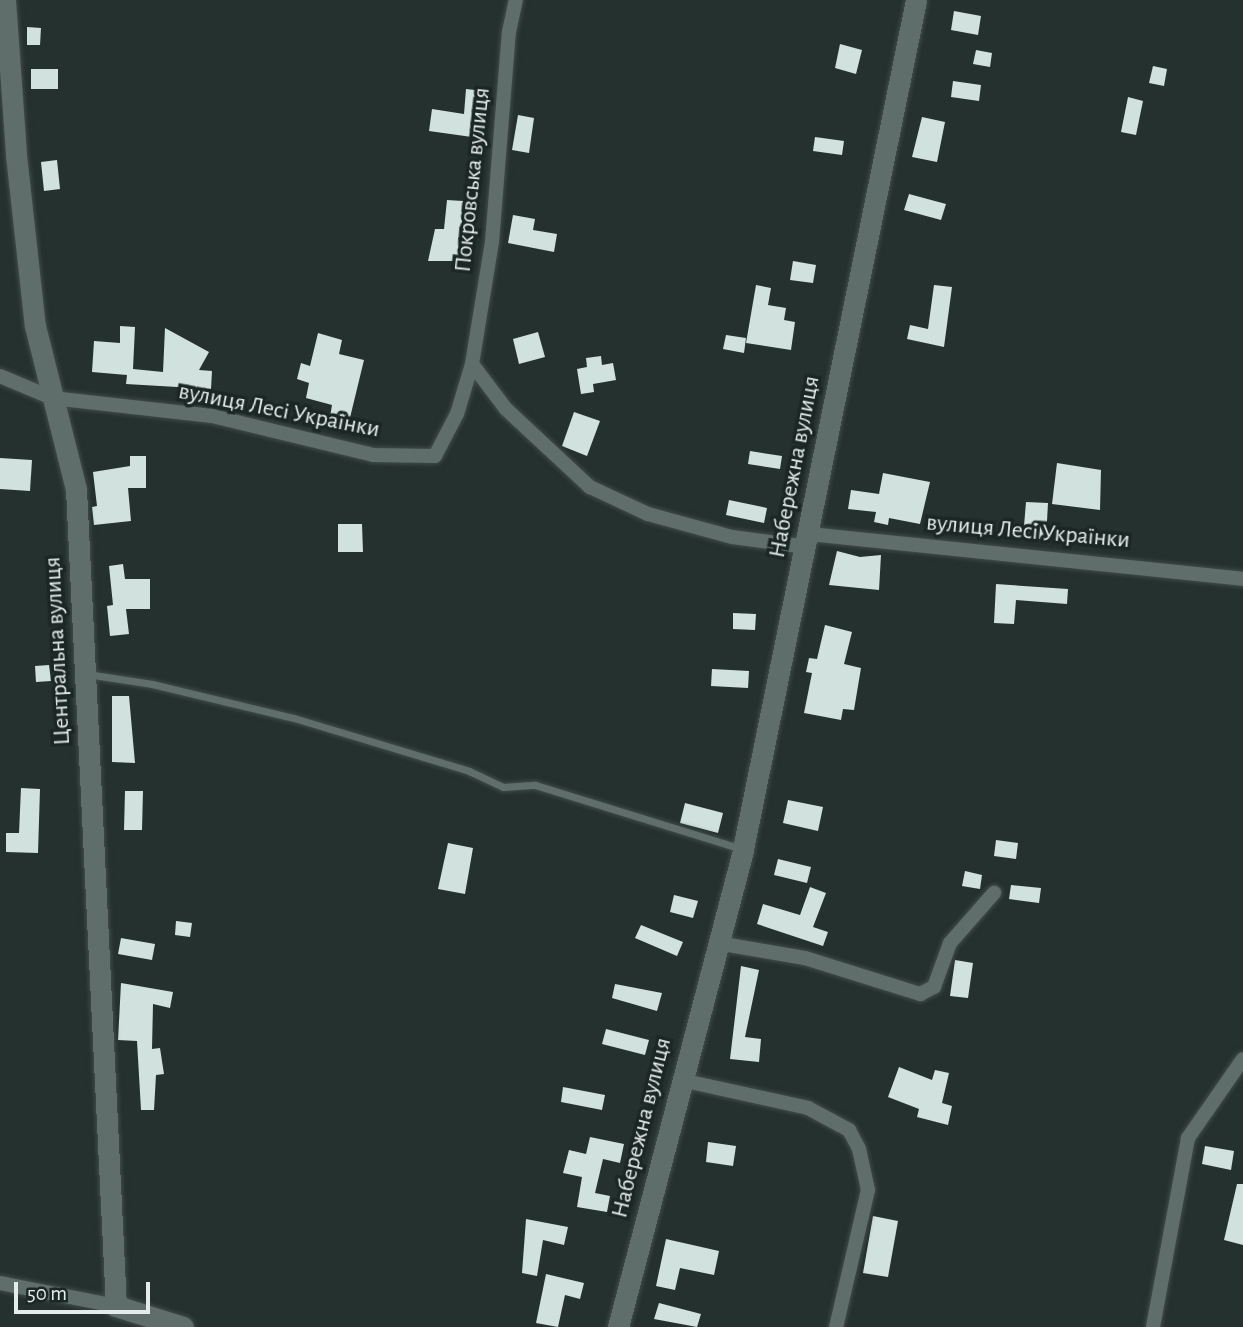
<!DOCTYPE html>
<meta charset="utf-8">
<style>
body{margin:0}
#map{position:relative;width:1243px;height:1327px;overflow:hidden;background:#25312f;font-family:"Alegreya Sans",sans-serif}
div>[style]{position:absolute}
.building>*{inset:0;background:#d1e1de}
.roads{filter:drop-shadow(0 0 2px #414c4a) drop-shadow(0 0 2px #414c4a)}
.lane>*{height:7px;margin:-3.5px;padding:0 3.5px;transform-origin:3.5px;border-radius:3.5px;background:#606e6b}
.street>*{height:14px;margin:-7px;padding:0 7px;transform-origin:7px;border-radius:7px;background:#606e6b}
.secondary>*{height:21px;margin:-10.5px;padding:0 10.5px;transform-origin:10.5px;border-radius:10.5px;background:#606e6b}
span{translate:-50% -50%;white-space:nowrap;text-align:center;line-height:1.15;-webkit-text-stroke:7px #1b2725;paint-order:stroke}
.street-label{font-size:24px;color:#e4eceb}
.scale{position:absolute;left:14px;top:1282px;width:136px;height:32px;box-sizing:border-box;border:4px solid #e4eceb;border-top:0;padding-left:9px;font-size:21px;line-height:24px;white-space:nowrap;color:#e4eceb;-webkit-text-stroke:5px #1b2725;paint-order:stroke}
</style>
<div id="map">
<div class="building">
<div style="clip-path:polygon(954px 11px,981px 16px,978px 35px,951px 30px)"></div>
<div style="clip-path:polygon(27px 27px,41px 28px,40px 45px,27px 45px)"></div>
<div style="clip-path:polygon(840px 44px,862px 50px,856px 74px,835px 68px)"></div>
<div style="clip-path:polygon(976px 50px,992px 53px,990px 67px,973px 64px)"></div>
<div style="clip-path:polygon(1153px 66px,1167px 69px,1164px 86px,1149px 83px)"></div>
<div style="clip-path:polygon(31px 69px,58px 69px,58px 89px,31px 89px)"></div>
<div style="clip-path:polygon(953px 81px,981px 85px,979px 101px,951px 97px)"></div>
<div style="clip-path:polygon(466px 89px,484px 91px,479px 138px,429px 131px,432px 109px,464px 114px)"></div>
<div style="clip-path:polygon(1128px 97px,1143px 101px,1136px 135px,1121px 132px)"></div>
<div style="clip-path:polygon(518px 115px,534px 118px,529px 153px,512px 150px)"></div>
<div style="clip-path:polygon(922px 117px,945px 122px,937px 162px,912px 157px)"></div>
<div style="clip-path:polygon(815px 137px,844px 141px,842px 155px,813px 151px)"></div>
<div style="clip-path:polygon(57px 160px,60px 189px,44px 191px,41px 162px)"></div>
<div style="clip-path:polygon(909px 194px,946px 204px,941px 220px,904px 210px)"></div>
<div style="clip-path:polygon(447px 200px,463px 201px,460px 261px,428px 261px,435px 229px,444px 229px)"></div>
<div style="clip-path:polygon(513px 215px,535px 219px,533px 230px,557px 234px,554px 252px,508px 243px)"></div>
<div style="clip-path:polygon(793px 261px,816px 265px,813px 283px,790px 280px)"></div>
<div style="clip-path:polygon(756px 285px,771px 288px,768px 305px,786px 308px,784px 320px,795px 322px,791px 350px,746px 343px)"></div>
<div style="clip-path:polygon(934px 285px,952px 287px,944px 347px,907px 339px,910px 325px,928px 329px)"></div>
<div style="clip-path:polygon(120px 326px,135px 327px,133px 369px,163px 372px,165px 328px,209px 352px,199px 370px,212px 371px,211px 389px,126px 384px,127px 375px,92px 372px,94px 341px,120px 343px)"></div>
<div style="clip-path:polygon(538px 332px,545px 357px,519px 364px,513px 339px)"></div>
<div style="clip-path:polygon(318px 333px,342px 340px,339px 354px,364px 360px,348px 426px,329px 423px,332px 405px,306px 398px,309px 383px,297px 379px,301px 363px,310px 366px)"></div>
<div style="clip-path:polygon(726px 335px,746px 338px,744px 353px,723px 349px)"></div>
<div style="clip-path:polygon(601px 356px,602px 365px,613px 363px,616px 380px,593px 384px,594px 392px,581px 394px,577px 369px,587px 367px,586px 358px)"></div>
<div style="clip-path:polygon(574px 412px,600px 421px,587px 456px,562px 446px)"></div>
<div style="clip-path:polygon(750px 451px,782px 456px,780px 469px,748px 464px)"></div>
<div style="clip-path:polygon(130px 456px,146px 456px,146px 488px,128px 488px,131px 521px,94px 525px,92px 507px,97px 506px,93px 472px,130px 466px)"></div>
<div style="clip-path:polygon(0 458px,32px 460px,30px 491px,0 489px)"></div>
<div style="clip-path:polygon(1057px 463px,1101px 470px,1100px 510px,1052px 504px)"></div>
<div style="clip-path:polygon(883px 473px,930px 482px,920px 524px,889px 518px,888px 525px,874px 522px,876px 512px,848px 509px,851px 490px,879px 494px)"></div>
<div style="clip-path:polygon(729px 500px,767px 508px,764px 523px,726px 515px)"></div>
<div style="clip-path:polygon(1026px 502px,1048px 503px,1046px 539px,1023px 538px)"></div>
<div style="clip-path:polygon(338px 524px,362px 524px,363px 552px,338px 552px)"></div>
<div style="clip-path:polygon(837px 551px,860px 557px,881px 555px,879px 590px,829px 585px)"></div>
<div style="clip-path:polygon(123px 564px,125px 579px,150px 579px,150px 609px,126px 609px,129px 634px,110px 636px,107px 606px,113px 605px,109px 566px)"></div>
<div style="clip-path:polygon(996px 584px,1068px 589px,1067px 604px,1016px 600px,1014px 624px,994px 623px)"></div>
<div style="clip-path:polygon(733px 613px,756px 614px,755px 630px,733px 629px)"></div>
<div style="clip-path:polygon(825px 625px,852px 632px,844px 664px,861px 668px,854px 710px,843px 709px,841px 720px,804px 713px,812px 673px,806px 672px,809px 658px,817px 659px)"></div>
<div style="clip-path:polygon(49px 665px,51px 681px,36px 682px,35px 666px)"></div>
<div style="clip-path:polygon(712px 669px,749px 671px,748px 688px,711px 686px)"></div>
<div style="clip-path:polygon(112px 696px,129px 696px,135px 763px,112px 762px)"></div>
<div style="clip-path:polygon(21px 788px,40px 789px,38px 853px,6px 852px,6px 833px,19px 833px)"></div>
<div style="clip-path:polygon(125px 791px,143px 791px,142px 830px,124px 830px)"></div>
<div style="clip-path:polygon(788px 800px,823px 807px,818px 831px,783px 823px)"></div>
<div style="clip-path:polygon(685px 803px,723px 813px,718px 833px,680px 823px)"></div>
<div style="clip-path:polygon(996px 840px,1018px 843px,1016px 859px,994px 856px)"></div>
<div style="clip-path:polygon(448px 843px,473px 848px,465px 894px,438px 889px)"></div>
<div style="clip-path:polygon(778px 859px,811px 867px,807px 883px,774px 875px)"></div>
<div style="clip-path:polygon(965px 871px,982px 875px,980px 889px,962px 886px)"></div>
<div style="clip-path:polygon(1011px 885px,1041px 888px,1039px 903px,1009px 899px)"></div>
<div style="clip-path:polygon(810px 887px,826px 893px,813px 927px,828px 932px,823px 946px,757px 924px,763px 904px,800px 915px)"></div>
<div style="clip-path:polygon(674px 895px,698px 901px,693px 918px,670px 912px)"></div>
<div style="clip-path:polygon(176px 921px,192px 923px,190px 937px,175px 935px)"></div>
<div style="clip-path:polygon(641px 925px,683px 942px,677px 956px,635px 938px)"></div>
<div style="clip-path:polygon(121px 938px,155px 944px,152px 960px,118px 954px)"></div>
<div style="clip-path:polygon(955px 960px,973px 963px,968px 998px,950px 996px)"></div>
<div style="clip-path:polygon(741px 966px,759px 970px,745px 1037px,761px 1039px,759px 1062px,730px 1059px)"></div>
<div style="clip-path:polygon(121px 983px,173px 992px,170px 1008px,153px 1004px,152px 1049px,160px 1048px,164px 1074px,156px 1075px,154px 1110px,141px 1110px,137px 1041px,118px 1040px)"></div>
<div style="clip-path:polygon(615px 984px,662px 993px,657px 1011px,612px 998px)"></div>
<div style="clip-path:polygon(606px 1029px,649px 1040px,645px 1055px,602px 1044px)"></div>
<div style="clip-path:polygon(899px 1067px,932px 1080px,935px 1070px,949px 1073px,942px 1103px,952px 1106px,948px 1125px,917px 1117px,919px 1109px,888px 1097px)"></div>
<div style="clip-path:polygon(563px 1087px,605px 1095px,602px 1110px,561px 1102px)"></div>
<div style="clip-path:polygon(590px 1137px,624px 1144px,620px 1163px,603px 1159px,595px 1193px,610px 1196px,607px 1212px,577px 1207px,582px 1177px,563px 1173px,569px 1150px,586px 1154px)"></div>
<div style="clip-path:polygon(708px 1142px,736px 1146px,733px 1166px,706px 1162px)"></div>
<div style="clip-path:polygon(1205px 1146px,1234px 1151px,1231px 1170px,1202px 1164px)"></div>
<div style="clip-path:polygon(1237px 1184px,1243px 1184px,1243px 1245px,1224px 1240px)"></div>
<div style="clip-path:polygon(873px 1216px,898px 1221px,888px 1277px,863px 1273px)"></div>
<div style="clip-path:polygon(526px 1219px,568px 1227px,564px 1245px,543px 1240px,537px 1276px,522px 1273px)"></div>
<div style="clip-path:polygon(666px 1239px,719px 1251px,714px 1275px,680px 1268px,675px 1290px,656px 1286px)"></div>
<div style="clip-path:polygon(546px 1274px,584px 1283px,580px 1299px,565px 1295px,558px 1327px,536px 1323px)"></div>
<div style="clip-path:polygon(659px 1303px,701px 1314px,697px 1327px,654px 1319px)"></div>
</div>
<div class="roads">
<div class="lane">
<div style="left:87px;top:674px;width:66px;rotate:8.7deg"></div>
<div style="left:152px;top:684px;width:146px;rotate:13.5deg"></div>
<div style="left:294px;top:718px;width:183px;rotate:16.8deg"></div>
<div style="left:469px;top:771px;width:38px;rotate:25deg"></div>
<div style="left:503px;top:787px;width:32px;rotate:-4deg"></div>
<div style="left:535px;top:785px;width:217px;rotate:17.2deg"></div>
</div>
<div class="street">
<div style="left:472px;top:364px;width:56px;rotate:52.9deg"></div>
<div style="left:506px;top:409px;width:115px;rotate:42.9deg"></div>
<div style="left:590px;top:487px;width:64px;rotate:25deg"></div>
<div style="left:648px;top:514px;width:87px;rotate:15.3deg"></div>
<div style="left:732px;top:537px;width:76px;rotate:7.6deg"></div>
<div style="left:0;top:376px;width:56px;rotate:22.9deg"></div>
<div style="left:52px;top:398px;width:161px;rotate:6.4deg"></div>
<div style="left:212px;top:416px;width:166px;rotate:13.6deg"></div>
<div style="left:373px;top:455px;width:62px;rotate:0.9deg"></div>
<div style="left:435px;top:456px;width:47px;rotate:-62.4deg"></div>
<div style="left:457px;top:414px;width:52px;rotate:-73.3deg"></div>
<div style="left:472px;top:364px;width:124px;rotate:-80.7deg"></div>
<div style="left:492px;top:242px;width:211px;rotate:-85.4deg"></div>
<div style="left:509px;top:32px;width:33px;rotate:-78deg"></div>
<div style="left:809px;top:534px;width:436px;rotate:5.9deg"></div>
<div style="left:717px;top:943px;width:89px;rotate:9.7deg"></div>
<div style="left:805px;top:958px;width:121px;rotate:17.4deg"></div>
<div style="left:920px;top:994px;width:16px;rotate:-27deg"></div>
<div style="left:934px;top:987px;width:47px;rotate:-70deg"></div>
<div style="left:950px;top:943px;width:67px;rotate:-48.7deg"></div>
<div style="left:681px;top:1080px;width:130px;rotate:12.4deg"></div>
<div style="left:808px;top:1108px;width:47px;rotate:28.2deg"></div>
<div style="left:849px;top:1130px;width:21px;rotate:62deg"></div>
<div style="left:859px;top:1149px;width:42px;rotate:77.6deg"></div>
<div style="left:868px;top:1190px;width:141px;rotate:103.1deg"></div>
<div style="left:0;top:1283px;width:118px;rotate:11.2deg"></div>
<div style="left:1153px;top:1327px;width:192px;rotate:-79.5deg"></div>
<div style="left:1188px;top:1138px;width:96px;rotate:-55.2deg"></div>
</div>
<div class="secondary">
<div style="left:5px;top:0;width:155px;rotate:85.9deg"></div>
<div style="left:16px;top:155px;width:172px;rotate:83.7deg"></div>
<div style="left:35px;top:326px;width:168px;rotate:75.9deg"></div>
<div style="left:76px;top:489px;width:818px;rotate:87.2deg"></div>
<div style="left:116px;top:1306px;width:70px;rotate:17.4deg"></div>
<div style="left:618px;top:1327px;width:494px;rotate:-75.3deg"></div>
<div style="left:743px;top:849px;width:866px;rotate:-78.48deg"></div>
</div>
</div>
<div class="street-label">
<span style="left:473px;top:180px;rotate:-84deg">Покровська вулиця</span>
<span style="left:279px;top:411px;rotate:11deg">вулиця Лесі Українки</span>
<span style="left:795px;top:467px;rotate:-79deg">Набережна вулиця</span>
<span style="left:1028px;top:532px;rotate:5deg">вулиця Лесі Українки</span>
<span style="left:58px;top:651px;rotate:-93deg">Центральна вулиця</span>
<span style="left:642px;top:1128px;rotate:-76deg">Набережна вулиця</span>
</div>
<div class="scale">50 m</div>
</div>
